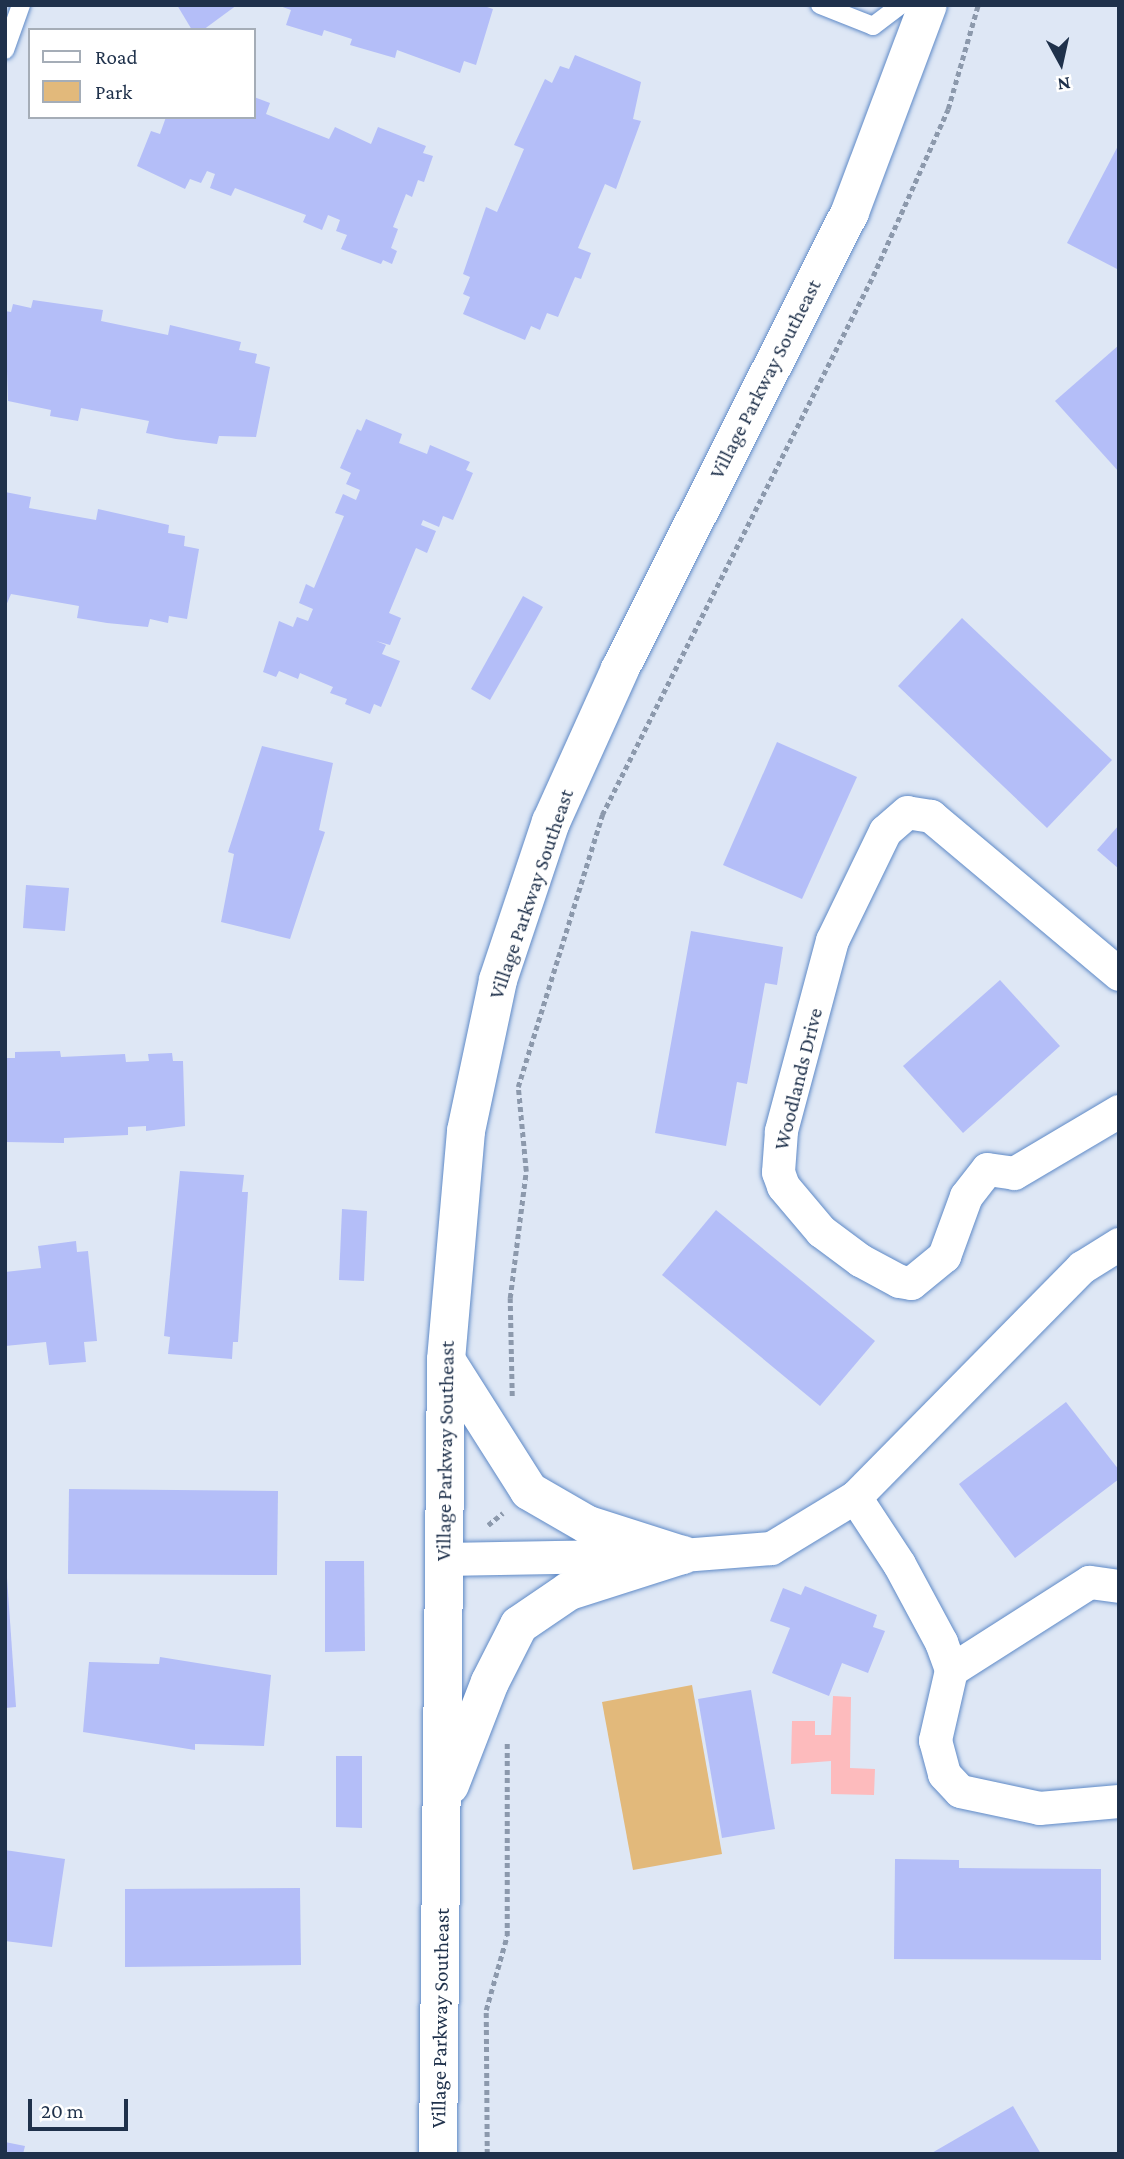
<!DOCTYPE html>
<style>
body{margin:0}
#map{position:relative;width:1124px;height:2159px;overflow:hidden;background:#dee7f5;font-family:"Crimson Pro",serif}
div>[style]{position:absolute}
.green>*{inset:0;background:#e2b97b}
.water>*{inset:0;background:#fdbbbd}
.building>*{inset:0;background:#b4bef8}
.path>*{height:4.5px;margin-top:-2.25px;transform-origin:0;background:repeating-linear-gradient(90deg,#8c99ac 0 5px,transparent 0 8.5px)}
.roads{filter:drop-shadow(0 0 2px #5f8ac7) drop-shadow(0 0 2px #5f8ac7)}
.service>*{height:18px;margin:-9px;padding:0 9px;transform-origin:9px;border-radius:9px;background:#fff}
.minor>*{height:33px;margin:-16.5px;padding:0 16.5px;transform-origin:16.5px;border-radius:16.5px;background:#fff}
.tertiary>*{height:38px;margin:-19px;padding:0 19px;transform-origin:19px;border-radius:19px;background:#fff}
span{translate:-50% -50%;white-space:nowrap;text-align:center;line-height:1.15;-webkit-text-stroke:5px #fff;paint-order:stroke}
.street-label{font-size:21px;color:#1f314b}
.frame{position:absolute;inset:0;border:7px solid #1f314b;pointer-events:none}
.legend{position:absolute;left:28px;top:28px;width:228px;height:91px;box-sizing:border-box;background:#fff;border:2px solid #a5adb7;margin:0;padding:9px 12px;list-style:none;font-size:21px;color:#1f314b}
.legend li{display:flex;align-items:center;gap:14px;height:35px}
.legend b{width:35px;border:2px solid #a5adb7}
.north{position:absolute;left:1026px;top:28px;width:70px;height:70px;-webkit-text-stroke:5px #fff;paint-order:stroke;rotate:172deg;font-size:19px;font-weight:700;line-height:28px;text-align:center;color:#1f314b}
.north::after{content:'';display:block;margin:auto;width:24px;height:32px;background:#1f314b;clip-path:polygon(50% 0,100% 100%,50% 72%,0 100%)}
.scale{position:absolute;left:28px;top:2099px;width:100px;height:32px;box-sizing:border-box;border:4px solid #1f314b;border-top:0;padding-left:9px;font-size:21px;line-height:24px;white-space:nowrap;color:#1f314b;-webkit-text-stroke:5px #fff;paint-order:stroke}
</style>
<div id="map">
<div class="green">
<div style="clip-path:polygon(692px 1685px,722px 1854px,633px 1870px,602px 1702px)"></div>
</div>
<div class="water">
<div style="clip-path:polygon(833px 1696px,851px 1697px,850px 1768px,875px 1769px,874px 1795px,831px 1794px,831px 1761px,791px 1764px,792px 1721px,815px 1721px,815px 1735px,831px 1735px)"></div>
</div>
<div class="building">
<div style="clip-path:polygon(177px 5px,237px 5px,203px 30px,192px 30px)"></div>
<div style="clip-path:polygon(277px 5px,481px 5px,493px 9px,476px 65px,464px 61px,460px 73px,397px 50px,395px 58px,350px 45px,352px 39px,324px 30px,322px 36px,286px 25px,291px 10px)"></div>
<div style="clip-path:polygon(575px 55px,641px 82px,633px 119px,641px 121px,616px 189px,605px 184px,578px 248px,591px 253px,581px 279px,575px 277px,558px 317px,547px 313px,540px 330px,531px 326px,525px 340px,463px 314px,470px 297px,463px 294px,470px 277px,463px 274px,486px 207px,497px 212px,524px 149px,514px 145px,545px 79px,552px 83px,560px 66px,569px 69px)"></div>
<div style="clip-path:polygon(254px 97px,270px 103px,266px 114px,329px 139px,335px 127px,371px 144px,378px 127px,426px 146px,423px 153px,433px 156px,424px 182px,418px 180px,412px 197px,406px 194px,393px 227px,398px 229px,391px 248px,397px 251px,392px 264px,383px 260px,381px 264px,341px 249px,347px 235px,336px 231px,340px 220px,328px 215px,322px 230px,303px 222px,306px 215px,235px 188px,231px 196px,210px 188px,215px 174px,207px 171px,201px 183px,190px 179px,185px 189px,137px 166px,151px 131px,160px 134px,166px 117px,254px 117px)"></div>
<div style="clip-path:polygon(1119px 144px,1119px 270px,1067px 243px)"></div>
<div style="clip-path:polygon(33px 300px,103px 310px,101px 321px,168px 335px,170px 325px,241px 342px,239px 350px,257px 354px,255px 363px,270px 367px,256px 437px,219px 436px,217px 444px,176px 439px,146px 433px,149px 421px,81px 408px,78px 421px,50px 416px,51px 410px,8px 401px,5px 311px,11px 312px,13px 304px,31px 308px)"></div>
<div style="clip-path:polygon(1119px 345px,1119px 472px,1055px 401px)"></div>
<div style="clip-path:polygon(366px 419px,402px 434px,399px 443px,427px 454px,430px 445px,470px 462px,466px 470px,473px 473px,453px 520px,443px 516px,439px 527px,423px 520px,421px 525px,436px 531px,427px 553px,416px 548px,389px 613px,401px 618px,390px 645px,376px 641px,386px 645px,382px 654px,400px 661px,381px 707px,374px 704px,370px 714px,345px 704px,347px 699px,330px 693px,333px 687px,300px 673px,298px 679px,279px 671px,276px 677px,263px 672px,279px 621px,293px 627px,297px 617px,308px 621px,313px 609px,299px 603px,306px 584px,314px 588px,344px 516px,335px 513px,343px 494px,356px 500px,360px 490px,346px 484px,351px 473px,340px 468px,357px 429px,361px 431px)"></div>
<div style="clip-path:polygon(5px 492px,31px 497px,29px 508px,96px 520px,98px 509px,169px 525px,168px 533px,185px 536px,184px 546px,199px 549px,187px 619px,169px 616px,168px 623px,150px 619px,148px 627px,107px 623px,77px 618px,79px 606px,11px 594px,5px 608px)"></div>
<div style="clip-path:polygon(523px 596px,543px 607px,490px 700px,471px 689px)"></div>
<div style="clip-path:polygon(962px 618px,1112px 760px,1047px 828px,898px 686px)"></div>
<div style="clip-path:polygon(777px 742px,857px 777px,802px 899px,723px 865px)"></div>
<div style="clip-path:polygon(262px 746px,333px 763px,319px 830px,325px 832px,290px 939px,221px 922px,234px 854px,228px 852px)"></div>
<div style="clip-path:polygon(1119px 825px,1119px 869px,1097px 850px)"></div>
<div style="clip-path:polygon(26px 885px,69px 888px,65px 931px,23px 928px)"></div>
<div style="clip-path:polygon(691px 931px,783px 947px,777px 985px,765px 983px,747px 1084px,737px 1082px,726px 1146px,655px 1133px)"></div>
<div style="clip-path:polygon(1000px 980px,1060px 1046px,963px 1133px,903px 1066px)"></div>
<div style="clip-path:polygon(60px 1051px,61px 1057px,125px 1054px,126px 1062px,149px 1061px,148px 1054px,172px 1053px,173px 1061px,183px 1061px,185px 1126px,146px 1131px,146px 1126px,128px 1127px,128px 1135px,64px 1138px,64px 1143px,5px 1142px,5px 1058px,15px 1058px,15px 1052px)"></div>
<div style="clip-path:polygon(180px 1171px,244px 1175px,242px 1192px,248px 1192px,238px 1342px,233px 1342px,232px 1359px,168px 1354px,170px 1337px,164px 1336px)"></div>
<div style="clip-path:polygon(342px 1209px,367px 1211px,364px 1281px,339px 1280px)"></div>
<div style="clip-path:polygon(716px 1210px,875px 1341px,820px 1406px,662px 1275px)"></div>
<div style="clip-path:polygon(76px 1241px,77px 1252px,88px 1251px,97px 1341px,84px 1342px,86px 1362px,49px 1365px,46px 1342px,5px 1346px,5px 1272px,41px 1268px,38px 1246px)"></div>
<div style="clip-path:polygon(1066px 1402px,1119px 1470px,1119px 1479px,1015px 1558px,959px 1484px)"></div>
<div style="clip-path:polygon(69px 1489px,278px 1491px,277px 1575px,68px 1574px)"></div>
<div style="clip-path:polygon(5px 1549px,16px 1707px,5px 1708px)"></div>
<div style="clip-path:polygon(325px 1561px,364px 1561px,365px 1651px,325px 1652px)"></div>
<div style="clip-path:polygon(805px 1586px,877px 1615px,873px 1627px,885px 1631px,868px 1673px,842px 1663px,829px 1696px,772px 1673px,790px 1628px,770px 1621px,783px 1588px,801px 1595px)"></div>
<div style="clip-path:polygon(160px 1657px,271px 1675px,264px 1746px,195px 1744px,195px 1750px,83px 1732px,89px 1662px,159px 1664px)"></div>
<div style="clip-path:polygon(751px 1690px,775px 1829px,722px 1838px,698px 1699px)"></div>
<div style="clip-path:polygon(336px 1756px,362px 1756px,362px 1828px,336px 1827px)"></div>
<div style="clip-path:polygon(5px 1850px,65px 1859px,52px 1947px,5px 1941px)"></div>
<div style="clip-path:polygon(895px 1859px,959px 1860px,959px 1868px,1101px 1869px,1101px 1960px,894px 1959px)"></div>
<div style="clip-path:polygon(300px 1888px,301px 1965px,125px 1967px,125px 1889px)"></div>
<div style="clip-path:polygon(1013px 2106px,1041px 2154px,930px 2154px)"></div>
<div style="clip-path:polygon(5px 2142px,25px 2146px,23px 2154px,5px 2154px)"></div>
</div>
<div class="path">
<div style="left:512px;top:1396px;width:98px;rotate:-91.2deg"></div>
<div style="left:510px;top:1298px;width:128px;rotate:-82.8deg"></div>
<div style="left:526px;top:1171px;width:84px;rotate:-95.4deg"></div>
<div style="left:518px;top:1087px;width:285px;rotate:-72.8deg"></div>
<div style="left:602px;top:815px;width:603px;rotate:-63.31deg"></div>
<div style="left:873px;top:276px;width:183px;rotate:-65.8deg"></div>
<div style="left:948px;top:109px;width:108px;rotate:-73.9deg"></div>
<div style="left:488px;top:1525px;width:19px;rotate:-39deg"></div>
<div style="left:487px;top:2154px;width:144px;rotate:-90.4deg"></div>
<div style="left:486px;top:2010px;width:77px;rotate:-74.2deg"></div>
<div style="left:507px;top:1936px;width:194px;rotate:-90deg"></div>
</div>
<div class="roads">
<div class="service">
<div style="left:820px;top:5px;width:57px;rotate:21.6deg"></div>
<div style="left:873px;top:26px;width:35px;rotate:-37deg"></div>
<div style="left:5px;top:50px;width:48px;rotate:-70.4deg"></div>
</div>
<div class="minor">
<div style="left:1119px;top:974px;width:246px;rotate:-140deg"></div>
<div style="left:931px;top:816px;width:24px;rotate:-171deg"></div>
<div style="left:907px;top:812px;width:29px;rotate:139deg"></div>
<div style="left:885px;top:831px;width:121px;rotate:115.9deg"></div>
<div style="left:832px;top:940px;width:198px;rotate:105deg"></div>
<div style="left:781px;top:1131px;width:41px;rotate:94.2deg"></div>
<div style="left:778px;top:1172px;width:15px;rotate:70deg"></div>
<div style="left:783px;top:1186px;width:59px;rotate:49.8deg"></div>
<div style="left:821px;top:1231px;width:49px;rotate:36.6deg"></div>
<div style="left:860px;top:1260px;width:44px;rotate:28.3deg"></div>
<div style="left:899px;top:1281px;width:12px;rotate:9deg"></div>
<div style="left:911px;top:1283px;width:43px;rotate:-39.3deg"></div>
<div style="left:944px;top:1256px;width:64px;rotate:-69.9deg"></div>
<div style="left:966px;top:1196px;width:34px;rotate:-52deg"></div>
<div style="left:987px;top:1169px;width:27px;rotate:8deg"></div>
<div style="left:1014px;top:1173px;width:122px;rotate:-30.6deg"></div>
<div style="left:855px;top:1497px;width:80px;rotate:56.7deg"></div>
<div style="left:899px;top:1564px;width:89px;rotate:61.7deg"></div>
<div style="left:941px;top:1642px;width:30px;rotate:70deg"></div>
<div style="left:443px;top:1559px;width:239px;rotate:-1deg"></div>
<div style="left:682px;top:1555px;width:89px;rotate:-4.5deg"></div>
<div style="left:771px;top:1548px;width:98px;rotate:-31.3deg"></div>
<div style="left:855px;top:1497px;width:323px;rotate:-45.4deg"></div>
<div style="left:1082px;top:1267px;width:44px;rotate:-31.9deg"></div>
<div style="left:1119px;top:1586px;width:30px;rotate:-172deg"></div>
<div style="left:1089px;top:1582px;width:164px;rotate:147.5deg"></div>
<div style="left:951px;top:1670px;width:72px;rotate:102.9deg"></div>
<div style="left:935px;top:1740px;width:35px;rotate:75deg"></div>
<div style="left:944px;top:1774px;width:23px;rotate:47deg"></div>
<div style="left:960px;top:1791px;width:81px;rotate:12.1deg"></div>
<div style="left:1039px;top:1808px;width:80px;rotate:-5deg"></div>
</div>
<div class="tertiary">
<div style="left:446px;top:1360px;width:155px;rotate:57.6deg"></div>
<div style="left:529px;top:1491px;width:68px;rotate:30deg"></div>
<div style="left:588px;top:1525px;width:99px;rotate:17.7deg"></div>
<div style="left:450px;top:1785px;width:110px;rotate:-68.8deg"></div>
<div style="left:490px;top:1682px;width:64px;rotate:-63deg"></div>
<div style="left:519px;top:1625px;width:60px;rotate:-34.2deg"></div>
<div style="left:569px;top:1591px;width:119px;rotate:-17.7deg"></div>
<div style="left:438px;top:2154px;width:794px;rotate:-89.42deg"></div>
<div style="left:446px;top:1360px;width:230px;rotate:-85deg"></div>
<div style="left:466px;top:1131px;width:154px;rotate:-78deg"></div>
<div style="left:498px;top:980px;width:167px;rotate:-71.5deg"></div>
<div style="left:551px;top:822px;width:168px;rotate:-65.7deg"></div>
<div style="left:620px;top:669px;width:512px;rotate:-63.28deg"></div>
<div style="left:850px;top:212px;width:221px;rotate:-69.4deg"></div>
</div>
</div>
<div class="street-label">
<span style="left:765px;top:379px;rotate:-63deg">Village Parkway Southeast</span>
<span style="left:531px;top:894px;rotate:-71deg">Village Parkway Southeast</span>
<span style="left:798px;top:1079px;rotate:-76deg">Woodlands Drive</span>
<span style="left:445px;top:1451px;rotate:-89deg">Village Parkway Southeast</span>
<span style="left:440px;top:2018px;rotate:-89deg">Village Parkway Southeast</span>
</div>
<div class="frame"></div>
<ul class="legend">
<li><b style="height:9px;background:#fff"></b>Road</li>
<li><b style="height:19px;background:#e2b97b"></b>Park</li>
</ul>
<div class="north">N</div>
<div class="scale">20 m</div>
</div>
